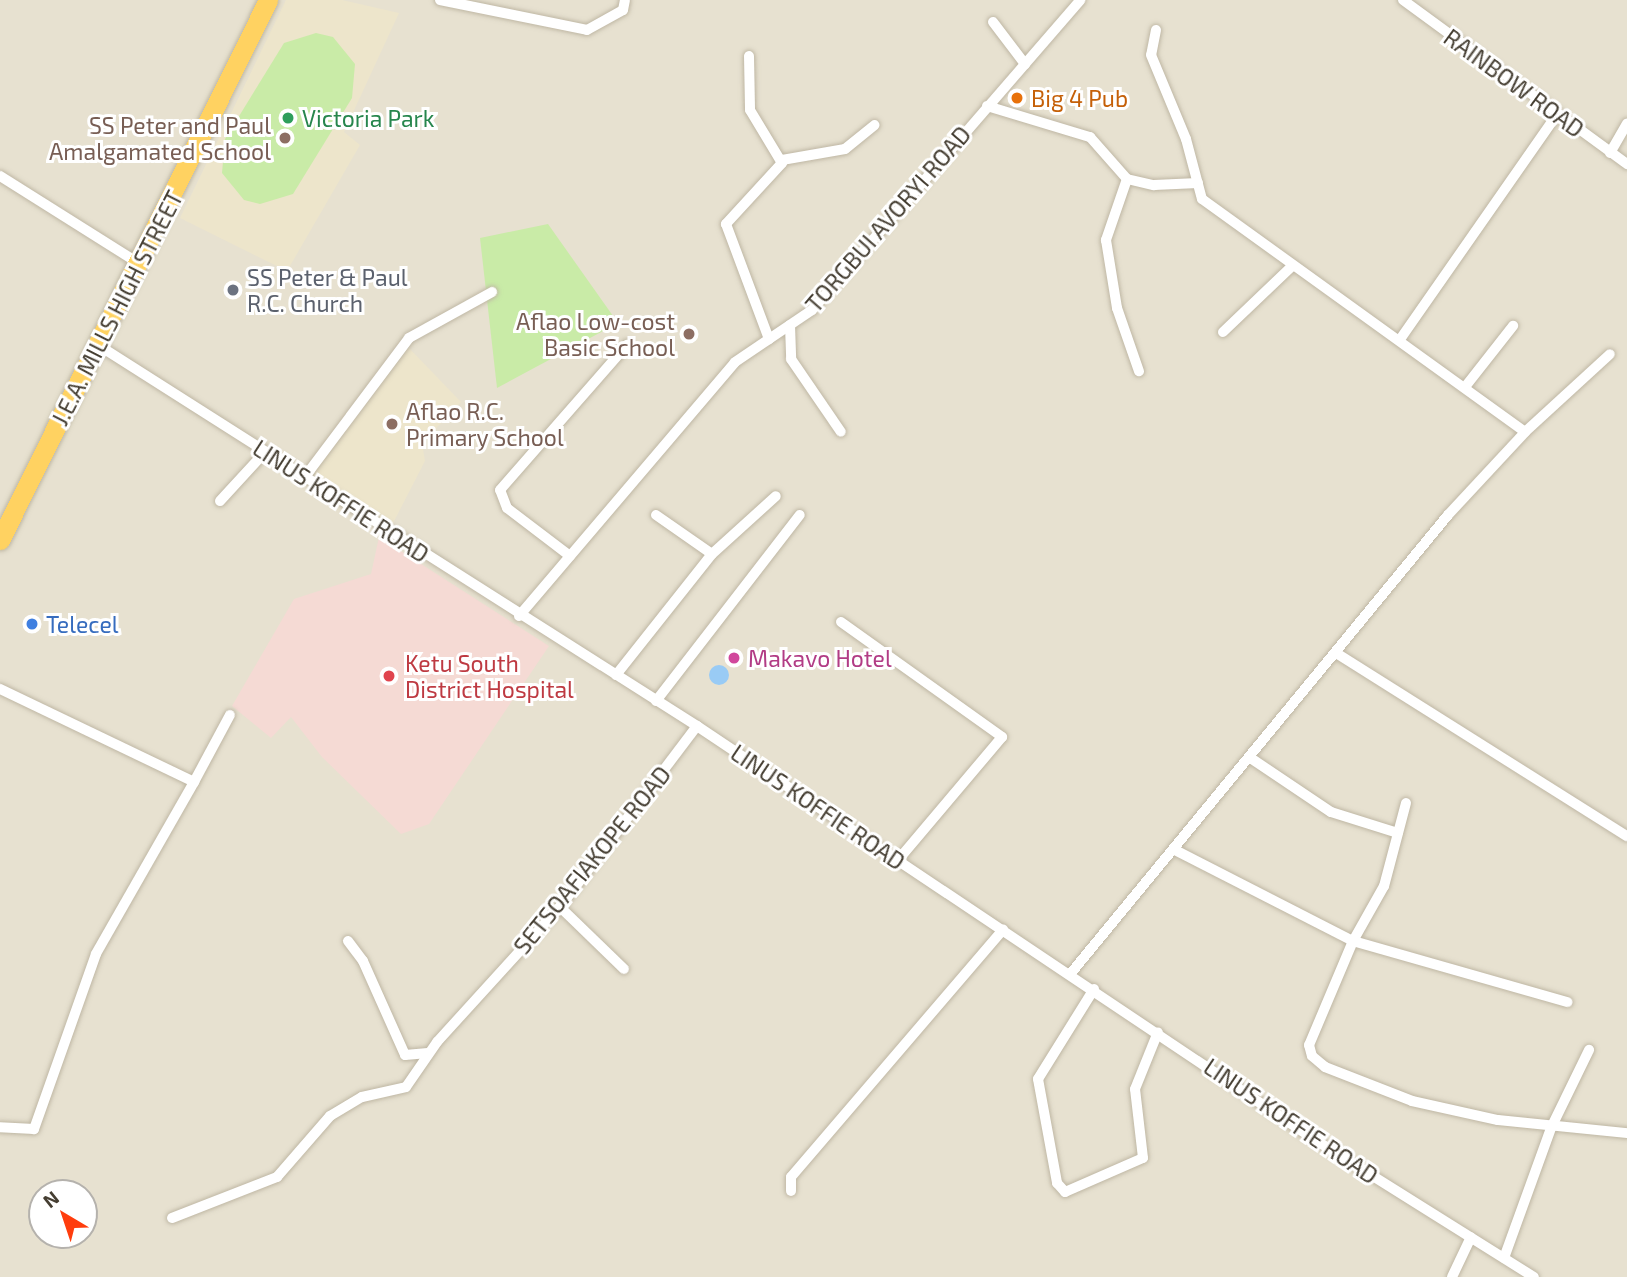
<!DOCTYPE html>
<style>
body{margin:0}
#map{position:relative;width:1627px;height:1277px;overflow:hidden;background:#f3efe2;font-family:"Exo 2",sans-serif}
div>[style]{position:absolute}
.residential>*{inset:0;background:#e7e1d0}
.education>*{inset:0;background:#ede5cb}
.medical>*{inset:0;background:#f5dad4}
.green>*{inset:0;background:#c9eba7}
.water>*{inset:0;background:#99cbf5}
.round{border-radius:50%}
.roads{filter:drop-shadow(0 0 2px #bfb7a4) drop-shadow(0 0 2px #bfb7a4)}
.street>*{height:10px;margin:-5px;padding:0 5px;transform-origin:5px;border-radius:5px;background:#fff}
.highway>*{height:19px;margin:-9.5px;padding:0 9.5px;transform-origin:9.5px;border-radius:9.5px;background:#ffd261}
.dots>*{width:19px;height:19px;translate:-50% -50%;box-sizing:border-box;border:4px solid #fff;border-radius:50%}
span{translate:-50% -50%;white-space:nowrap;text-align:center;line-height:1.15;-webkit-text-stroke:6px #fff;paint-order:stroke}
.street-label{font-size:23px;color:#453e32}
.food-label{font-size:23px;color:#c56008}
.left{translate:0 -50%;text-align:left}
.leisure-label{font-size:23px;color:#27864d}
.education-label{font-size:23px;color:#785e54}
.right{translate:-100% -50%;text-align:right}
.worship-label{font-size:23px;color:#5b616d}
.shop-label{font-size:23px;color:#366cbe}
.hotel-label{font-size:23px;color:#b23c85}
.health-label{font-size:23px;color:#be3a42}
.north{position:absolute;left:28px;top:1179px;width:70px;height:70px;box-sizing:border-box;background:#fff;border:2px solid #b5b2ad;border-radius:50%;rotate:321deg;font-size:19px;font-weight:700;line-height:28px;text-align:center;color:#453e32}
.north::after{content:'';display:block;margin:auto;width:24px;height:32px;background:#ff3d0d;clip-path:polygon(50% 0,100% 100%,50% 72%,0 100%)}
</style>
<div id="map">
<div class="residential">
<div style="clip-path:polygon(evenodd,0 0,1627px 0,1627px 1277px,0 1277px,0 0,42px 1193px,84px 1193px,84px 1235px,42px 1235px,42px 1193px)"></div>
</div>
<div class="education">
<div style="clip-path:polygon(286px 0,342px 0,399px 13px,344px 132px,360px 145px,287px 271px,180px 218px)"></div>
<div style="clip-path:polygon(407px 346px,461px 402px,422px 443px,425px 461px,390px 529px,310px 472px)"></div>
</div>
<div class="medical">
<div style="clip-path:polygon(379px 537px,549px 646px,429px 824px,401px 834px,322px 757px,291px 717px,271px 738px,232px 706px,294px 599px,371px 574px)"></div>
</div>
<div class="green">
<div style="clip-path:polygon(316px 33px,333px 37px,355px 64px,352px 98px,293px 194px,260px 204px,244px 200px,222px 173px,225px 139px,284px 43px)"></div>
<div style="clip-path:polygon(548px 224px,618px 323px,497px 388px,480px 238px)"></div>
</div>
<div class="water">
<div class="round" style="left:709px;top:665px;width:20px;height:20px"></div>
</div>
<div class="roads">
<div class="street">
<div style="left:440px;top:0;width:150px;rotate:11.5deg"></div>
<div style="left:587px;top:30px;width:41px;rotate:-29.1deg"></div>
<div style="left:623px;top:10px;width:10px;rotate:-79deg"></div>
<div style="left:1403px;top:0;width:278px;rotate:36.2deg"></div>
<div style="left:993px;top:22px;width:53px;rotate:52.7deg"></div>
<div style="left:1156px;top:30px;width:25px;rotate:101deg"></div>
<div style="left:1151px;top:55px;width:91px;rotate:67.4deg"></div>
<div style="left:1186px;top:139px;width:62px;rotate:75.1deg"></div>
<div style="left:1202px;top:199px;width:398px;rotate:35.8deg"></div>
<div style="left:749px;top:56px;width:54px;rotate:88.9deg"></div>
<div style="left:750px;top:110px;width:62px;rotate:58.9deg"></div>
<div style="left:782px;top:163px;width:83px;rotate:132.6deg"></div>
<div style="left:726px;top:224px;width:123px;rotate:69.5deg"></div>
<div style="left:987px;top:106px;width:108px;rotate:16.8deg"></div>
<div style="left:1090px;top:137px;width:56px;rotate:48.6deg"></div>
<div style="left:1127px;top:179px;width:65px;rotate:109deg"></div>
<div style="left:1106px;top:240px;width:69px;rotate:80.8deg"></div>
<div style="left:1117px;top:308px;width:67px;rotate:70.8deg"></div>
<div style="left:1610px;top:153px;width:34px;rotate:-60deg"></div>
<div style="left:782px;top:160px;width:64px;rotate:-9.9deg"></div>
<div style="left:845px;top:149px;width:38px;rotate:-39deg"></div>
<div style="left:0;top:176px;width:165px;rotate:32.2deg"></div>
<div style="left:1127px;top:179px;width:28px;rotate:13deg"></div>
<div style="left:1154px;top:185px;width:44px;rotate:-2.6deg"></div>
<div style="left:790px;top:325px;width:34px;rotate:88deg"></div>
<div style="left:791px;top:359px;width:88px;rotate:55.6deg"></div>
<div style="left:1223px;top:332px;width:94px;rotate:-43.7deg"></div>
<div style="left:1401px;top:338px;width:273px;rotate:-55.1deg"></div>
<div style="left:98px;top:345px;width:710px;rotate:32.46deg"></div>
<div style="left:697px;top:726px;width:746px;rotate:33.8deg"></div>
<div style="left:1317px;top:1141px;width:256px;rotate:32.1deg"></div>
<div style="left:1465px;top:387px;width:78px;rotate:-51.8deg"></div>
<div style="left:304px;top:478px;width:175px;rotate:-53.1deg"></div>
<div style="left:409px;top:338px;width:95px;rotate:-29deg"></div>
<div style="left:220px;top:501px;width:67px;rotate:-47.4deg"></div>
<div style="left:656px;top:515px;width:68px;rotate:34.9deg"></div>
<div style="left:570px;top:556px;width:79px;rotate:-142.7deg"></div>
<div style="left:507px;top:508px;width:19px;rotate:-111deg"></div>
<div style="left:500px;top:490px;width:193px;rotate:-48.8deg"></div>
<div style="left:519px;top:616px;width:333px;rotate:-49.6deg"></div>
<div style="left:735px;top:362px;width:93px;rotate:-34deg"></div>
<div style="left:812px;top:310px;width:410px;rotate:-49.1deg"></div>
<div style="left:841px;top:622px;width:198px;rotate:35.5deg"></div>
<div style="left:1002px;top:737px;width:161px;rotate:130.2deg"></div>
<div style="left:1336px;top:653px;width:344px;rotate:32.2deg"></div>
<div style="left:616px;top:675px;width:154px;rotate:-51.6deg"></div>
<div style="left:712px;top:554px;width:86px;rotate:-42.2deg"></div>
<div style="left:0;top:689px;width:215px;rotate:25.6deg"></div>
<div style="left:194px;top:782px;width:198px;rotate:119.7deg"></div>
<div style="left:96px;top:954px;width:186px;rotate:109.5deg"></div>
<div style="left:34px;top:1129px;width:34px;rotate:-177deg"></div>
<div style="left:656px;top:701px;width:235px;rotate:-52.3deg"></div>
<div style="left:1252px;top:759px;width:95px;rotate:33.9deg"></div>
<div style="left:1331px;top:812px;width:70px;rotate:17.4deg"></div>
<div style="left:194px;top:782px;width:76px;rotate:-61.8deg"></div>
<div style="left:1406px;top:803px;width:86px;rotate:104.8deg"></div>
<div style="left:1384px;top:886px;width:63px;rotate:119.4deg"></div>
<div style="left:1353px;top:941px;width:113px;rotate:112.9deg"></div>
<div style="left:1309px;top:1045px;width:11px;rotate:75deg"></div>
<div style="left:1312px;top:1056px;width:17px;rotate:40deg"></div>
<div style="left:1325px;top:1067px;width:93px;rotate:21.3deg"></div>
<div style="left:1412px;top:1101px;width:88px;rotate:12.5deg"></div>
<div style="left:1498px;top:1120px;width:130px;rotate:5.8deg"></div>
<div style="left:1175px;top:850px;width:200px;rotate:27.1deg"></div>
<div style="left:1353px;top:941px;width:223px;rotate:15.9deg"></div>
<div style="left:560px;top:907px;width:89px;rotate:44.1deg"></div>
<div style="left:348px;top:941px;width:25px;rotate:53deg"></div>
<div style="left:363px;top:961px;width:103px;rotate:65.9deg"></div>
<div style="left:405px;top:1055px;width:23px;rotate:-5deg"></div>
<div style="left:1071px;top:973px;width:593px;rotate:-50.54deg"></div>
<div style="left:1448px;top:515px;width:113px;rotate:-47.1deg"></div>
<div style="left:1525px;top:432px;width:115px;rotate:-42.5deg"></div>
<div style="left:1094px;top:989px;width:106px;rotate:121.9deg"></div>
<div style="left:1038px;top:1079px;width:106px;rotate:79.6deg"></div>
<div style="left:1057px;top:1183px;width:12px;rotate:48deg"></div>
<div style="left:1065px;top:1192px;width:85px;rotate:-23.6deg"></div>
<div style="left:1143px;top:1158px;width:69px;rotate:-96.6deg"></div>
<div style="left:1135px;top:1089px;width:61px;rotate:-68deg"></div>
<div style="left:791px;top:1191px;width:14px;rotate:-90deg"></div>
<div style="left:791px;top:1177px;width:326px;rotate:-49.4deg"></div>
<div style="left:172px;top:1218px;width:113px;rotate:-21.3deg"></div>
<div style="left:277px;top:1177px;width:81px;rotate:-49deg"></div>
<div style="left:330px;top:1116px;width:37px;rotate:-31deg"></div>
<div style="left:362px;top:1097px;width:45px;rotate:-12.8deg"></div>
<div style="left:406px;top:1087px;width:55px;rotate:-55.4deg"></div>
<div style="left:437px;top:1042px;width:183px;rotate:-47.7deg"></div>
<div style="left:560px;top:907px;width:227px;rotate:-52.9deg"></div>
<div style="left:1504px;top:1258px;width:138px;rotate:-70.1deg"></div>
<div style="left:1551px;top:1128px;width:87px;rotate:-64deg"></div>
<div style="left:1452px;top:1277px;width:44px;rotate:-64.6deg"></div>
</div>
<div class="highway">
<div style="left:0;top:540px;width:603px;rotate:-63.6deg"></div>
</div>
</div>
<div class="dots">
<div style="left:1017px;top:98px;background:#e8710a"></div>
<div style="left:288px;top:118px;background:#2e9e5b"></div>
<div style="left:285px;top:138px;background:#8d6e63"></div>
<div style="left:233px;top:290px;background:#6b7280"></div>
<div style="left:689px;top:334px;background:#8d6e63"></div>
<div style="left:392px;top:424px;background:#8d6e63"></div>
<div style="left:32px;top:624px;background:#3f7fe0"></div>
<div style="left:734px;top:658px;background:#d1479c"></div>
<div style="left:389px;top:676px;background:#e0444e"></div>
</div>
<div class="street-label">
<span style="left:1514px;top:83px;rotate:36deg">RAINBOW ROAD</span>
<span style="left:888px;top:219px;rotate:-49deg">TORGBUI AVORYI ROAD</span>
<span style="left:117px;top:308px;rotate:-63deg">J.E.A. MILLS HIGH STREET</span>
<span style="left:341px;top:501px;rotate:33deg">LINUS KOFFIE ROAD</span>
<span style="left:818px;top:807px;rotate:34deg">LINUS KOFFIE ROAD</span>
<span style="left:592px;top:860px;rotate:-51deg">SETSOAFIAKOPE ROAD</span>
<span style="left:1291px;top:1121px;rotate:34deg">LINUS KOFFIE ROAD</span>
</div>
<div class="food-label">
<span class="left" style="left:1031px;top:98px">Big 4 Pub</span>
</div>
<div class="leisure-label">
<span class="left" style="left:302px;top:118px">Victoria Park</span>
</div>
<div class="education-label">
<span class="right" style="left:271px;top:138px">SS Peter and Paul<br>Amalgamated School</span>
<span class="right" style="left:675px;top:334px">Aflao Low-cost<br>Basic School</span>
<span class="left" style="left:406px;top:424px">Aflao R.C.<br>Primary School</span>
</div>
<div class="worship-label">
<span class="left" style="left:247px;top:290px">SS Peter &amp; Paul<br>R.C. Church</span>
</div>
<div class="shop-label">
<span class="left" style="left:46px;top:624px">Telecel</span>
</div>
<div class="hotel-label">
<span class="left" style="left:748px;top:658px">Makavo Hotel</span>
</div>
<div class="health-label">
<span class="left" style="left:405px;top:676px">Ketu South<br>District Hospital</span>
</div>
<div class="north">N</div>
</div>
